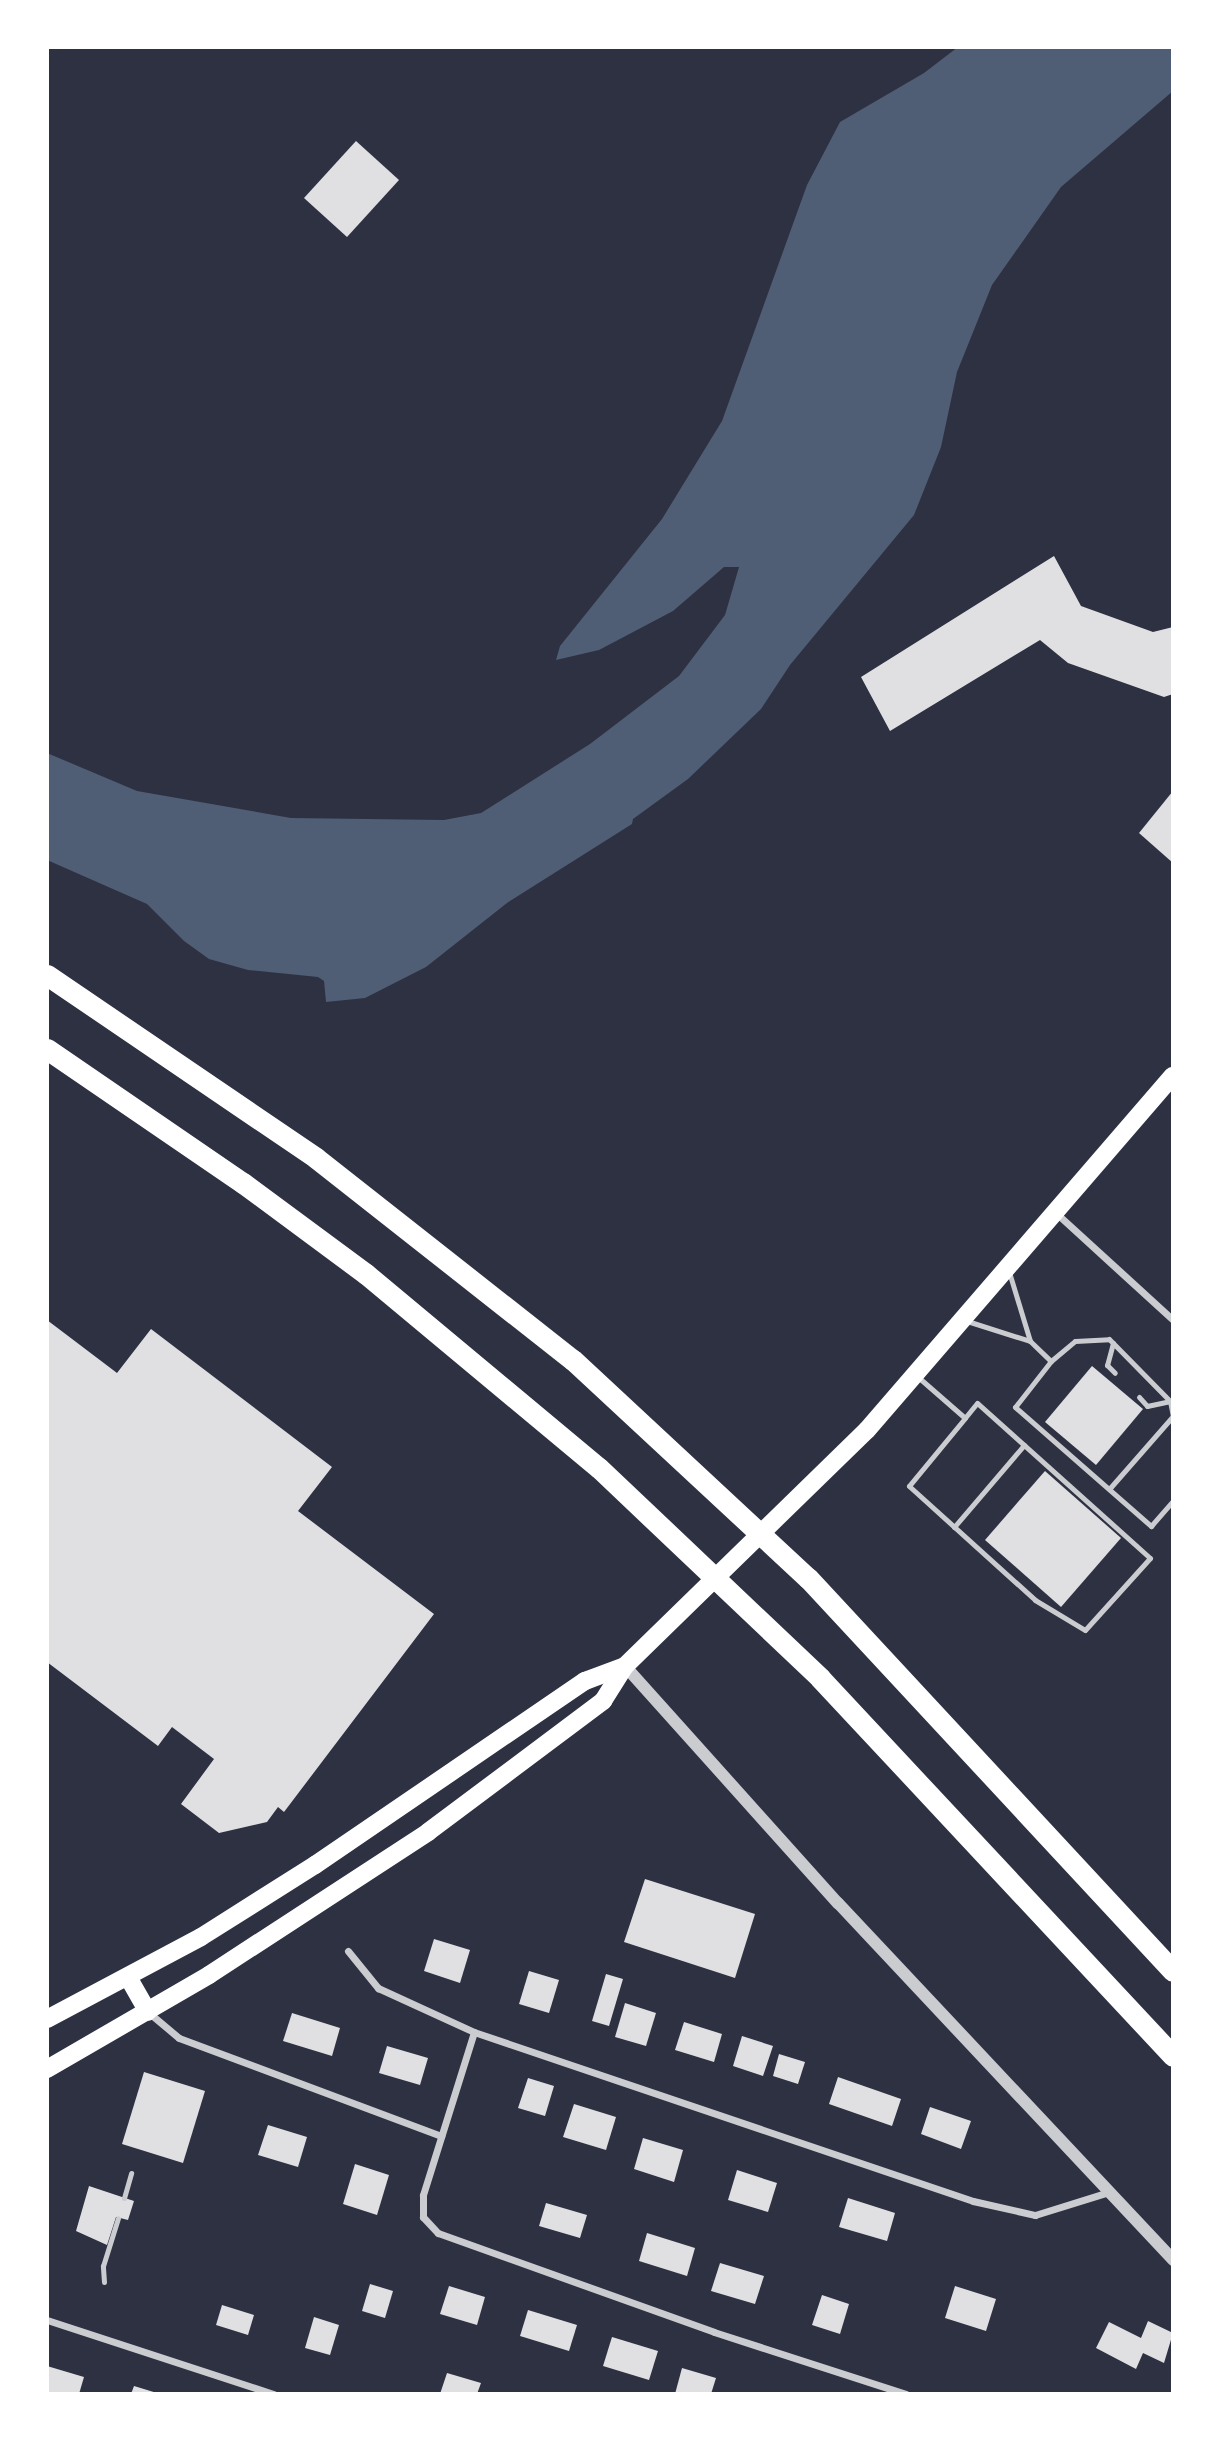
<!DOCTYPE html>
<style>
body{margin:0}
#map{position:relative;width:1220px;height:2441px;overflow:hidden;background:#2d3142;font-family:Overpass,sans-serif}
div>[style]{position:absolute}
.water>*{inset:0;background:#4f5d75}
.building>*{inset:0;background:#e0e0e3}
.service>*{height:5px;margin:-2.5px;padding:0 2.5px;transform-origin:2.5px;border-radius:2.5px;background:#caccd0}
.minor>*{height:7px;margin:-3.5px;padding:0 3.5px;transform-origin:3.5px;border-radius:3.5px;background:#caccd0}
.tertiary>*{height:12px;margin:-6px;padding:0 6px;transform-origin:6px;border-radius:6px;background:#caccd0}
.primary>*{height:18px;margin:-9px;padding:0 9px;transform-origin:9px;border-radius:9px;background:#fff}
.motorway>*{height:21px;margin:-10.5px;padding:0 10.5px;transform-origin:10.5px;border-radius:10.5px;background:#fff}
span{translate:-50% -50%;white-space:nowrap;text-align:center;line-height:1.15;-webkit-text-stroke:5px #fff;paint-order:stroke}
.frame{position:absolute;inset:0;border:49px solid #fff;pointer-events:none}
</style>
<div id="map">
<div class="water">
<div style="clip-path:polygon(958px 47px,1173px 47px,1173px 91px,1061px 187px,992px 285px,957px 372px,941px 447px,914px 515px,790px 665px,761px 709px,688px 779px,633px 819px,632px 824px,507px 903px,426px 967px,365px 998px,326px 1002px,324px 981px,318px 977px,248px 970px,209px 959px,184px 941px,147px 904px,47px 860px,47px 753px,137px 791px,291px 818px,444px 820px,481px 813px,590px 744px,679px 676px,725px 615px,739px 567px,724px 567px,673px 611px,599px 650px,556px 660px,560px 646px,662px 519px,722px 421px,807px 185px,840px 122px,924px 73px)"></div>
</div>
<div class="building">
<div style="clip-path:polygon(356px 141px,399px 180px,347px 237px,304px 198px)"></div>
<div style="clip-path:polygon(1054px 556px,1081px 606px,1153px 632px,1173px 627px,1173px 694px,1164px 697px,1068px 663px,1040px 640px,890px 731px,861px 677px)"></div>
<div style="clip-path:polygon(1173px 791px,1173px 863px,1139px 833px)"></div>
<div style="clip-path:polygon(47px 1320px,117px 1373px,151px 1329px,332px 1467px,298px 1511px,434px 1614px,284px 1812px,278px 1807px,267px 1822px,219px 1833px,181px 1804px,214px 1759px,172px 1727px,158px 1746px,47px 1662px)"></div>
<div style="clip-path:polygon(1092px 1366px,1143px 1409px,1096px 1465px,1045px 1422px)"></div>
<div style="clip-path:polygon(1045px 1471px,1121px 1538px,1061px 1607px,985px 1540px)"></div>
<div style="clip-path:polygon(645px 1879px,755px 1914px,735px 1978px,624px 1942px)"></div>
<div style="clip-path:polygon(434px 1939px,470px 1950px,460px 1983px,424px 1971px)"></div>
<div style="clip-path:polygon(529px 1971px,559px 1980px,549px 2013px,519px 2004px)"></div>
<div style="clip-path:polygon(606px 1974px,623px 1979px,609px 2026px,592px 2021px)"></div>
<div style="clip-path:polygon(625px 2003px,656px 2013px,646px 2046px,615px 2037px)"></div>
<div style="clip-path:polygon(292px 2013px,340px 2028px,332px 2056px,283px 2041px)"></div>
<div style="clip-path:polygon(684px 2022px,722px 2034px,714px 2062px,675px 2050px)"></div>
<div style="clip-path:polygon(742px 2036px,773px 2046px,763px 2076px,733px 2066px)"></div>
<div style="clip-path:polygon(387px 2046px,428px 2058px,420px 2085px,379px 2073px)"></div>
<div style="clip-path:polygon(779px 2054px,805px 2062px,798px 2084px,773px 2076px)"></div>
<div style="clip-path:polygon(144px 2072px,205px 2091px,183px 2163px,122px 2144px)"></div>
<div style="clip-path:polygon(838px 2077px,901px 2099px,892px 2126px,829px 2104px)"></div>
<div style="clip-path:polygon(528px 2078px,554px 2086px,545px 2116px,518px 2108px)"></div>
<div style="clip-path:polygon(574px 2104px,616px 2117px,606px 2150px,563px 2137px)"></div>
<div style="clip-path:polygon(930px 2107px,971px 2121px,961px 2149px,921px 2134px)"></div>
<div style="clip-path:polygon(268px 2125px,307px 2137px,298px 2167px,258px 2155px)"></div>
<div style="clip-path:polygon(643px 2138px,683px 2150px,674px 2182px,634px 2169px)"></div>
<div style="clip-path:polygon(355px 2164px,389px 2175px,377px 2215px,343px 2204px)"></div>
<div style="clip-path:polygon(737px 2170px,777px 2183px,768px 2212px,728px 2200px)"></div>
<div style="clip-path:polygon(89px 2186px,134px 2201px,128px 2220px,116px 2217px,107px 2245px,76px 2231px)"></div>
<div style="clip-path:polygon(848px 2198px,895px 2213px,887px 2241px,839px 2227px)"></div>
<div style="clip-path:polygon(546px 2203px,587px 2215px,580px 2238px,539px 2226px)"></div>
<div style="clip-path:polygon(647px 2233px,695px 2248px,687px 2276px,639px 2261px)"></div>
<div style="clip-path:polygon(720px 2263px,764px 2276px,755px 2304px,711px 2291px)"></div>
<div style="clip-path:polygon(370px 2284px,393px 2291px,385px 2318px,362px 2311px)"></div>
<div style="clip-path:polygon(449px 2286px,485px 2297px,477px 2325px,440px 2314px)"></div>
<div style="clip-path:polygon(955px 2286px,996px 2299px,986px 2331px,945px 2318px)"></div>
<div style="clip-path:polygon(822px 2295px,849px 2304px,840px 2334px,812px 2325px)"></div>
<div style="clip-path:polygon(222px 2305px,254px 2315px,248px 2335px,216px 2325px)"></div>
<div style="clip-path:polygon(528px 2310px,577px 2325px,569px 2351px,520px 2336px)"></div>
<div style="clip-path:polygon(314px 2317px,339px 2325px,330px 2355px,305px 2348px)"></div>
<div style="clip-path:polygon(1148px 2321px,1173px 2333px,1164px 2363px,1143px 2353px,1136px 2369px,1096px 2348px,1109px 2322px,1141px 2338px)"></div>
<div style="clip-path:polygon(612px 2337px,658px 2351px,649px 2380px,603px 2366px)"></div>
<div style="clip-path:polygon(47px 2366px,84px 2377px,79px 2394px,47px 2394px)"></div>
<div style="clip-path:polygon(682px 2368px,716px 2378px,711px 2394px,675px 2394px)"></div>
<div style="clip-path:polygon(447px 2373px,481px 2383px,477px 2394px,440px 2394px)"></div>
<div style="clip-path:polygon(134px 2386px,157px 2393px,157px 2394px,131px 2394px)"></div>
</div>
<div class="service">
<div style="left:967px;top:1321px;width:66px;rotate:17.6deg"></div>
<div style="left:1030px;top:1341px;width:72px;rotate:-106.9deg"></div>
<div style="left:1030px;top:1341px;width:29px;rotate:44deg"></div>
<div style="left:1051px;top:1361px;width:58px;rotate:128deg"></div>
<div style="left:1015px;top:1407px;width:181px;rotate:41.2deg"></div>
<div style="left:1151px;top:1526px;width:33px;rotate:-49deg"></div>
<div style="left:1113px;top:1343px;width:23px;rotate:105deg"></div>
<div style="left:1107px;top:1365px;width:11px;rotate:45deg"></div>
<div style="left:1051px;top:1361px;width:31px;rotate:-40deg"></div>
<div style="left:1075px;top:1341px;width:34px;rotate:-3deg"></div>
<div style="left:1109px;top:1339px;width:87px;rotate:45.5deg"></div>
<div style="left:1170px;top:1401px;width:15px;rotate:79deg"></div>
<div style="left:1173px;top:1416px;width:97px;rotate:131.2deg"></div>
<div style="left:918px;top:1377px;width:62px;rotate:41.1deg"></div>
<div style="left:965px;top:1418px;width:88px;rotate:129.5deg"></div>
<div style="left:909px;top:1486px;width:170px;rotate:42.1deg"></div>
<div style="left:1035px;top:1600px;width:58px;rotate:31deg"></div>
<div style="left:1085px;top:1630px;width:97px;rotate:-47.9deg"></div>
<div style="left:1150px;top:1558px;width:232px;rotate:-138.1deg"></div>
<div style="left:977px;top:1403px;width:19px;rotate:129deg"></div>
<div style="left:1139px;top:1397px;width:12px;rotate:48deg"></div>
<div style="left:1147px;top:1406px;width:24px;rotate:-12deg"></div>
<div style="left:954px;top:1527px;width:108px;rotate:-49.5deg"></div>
<div style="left:124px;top:2198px;width:26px;rotate:-74deg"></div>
<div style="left:104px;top:2282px;width:16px;rotate:-94deg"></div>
<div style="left:103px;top:2266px;width:50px;rotate:-72.6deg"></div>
</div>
<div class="minor">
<div style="left:1056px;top:1213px;width:159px;rotate:42.4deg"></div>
<div style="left:348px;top:1951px;width:48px;rotate:51deg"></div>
<div style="left:378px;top:1988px;width:106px;rotate:24.6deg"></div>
<div style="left:474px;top:2032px;width:527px;rotate:18.71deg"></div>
<div style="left:973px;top:2201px;width:64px;rotate:12.7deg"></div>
<div style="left:1035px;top:2215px;width:77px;rotate:-17.3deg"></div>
<div style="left:148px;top:2012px;width:40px;rotate:40deg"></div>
<div style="left:179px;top:2038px;width:280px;rotate:20.5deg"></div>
<div style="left:474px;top:2032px;width:171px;rotate:107.4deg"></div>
<div style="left:423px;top:2195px;width:22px;rotate:90deg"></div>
<div style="left:423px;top:2217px;width:22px;rotate:47deg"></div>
<div style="left:438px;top:2233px;width:293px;rotate:19.7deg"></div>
<div style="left:714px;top:2332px;width:202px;rotate:17.9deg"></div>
<div style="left:47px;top:2320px;width:239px;rotate:18.1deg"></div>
</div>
<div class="tertiary">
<div style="left:625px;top:1666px;width:319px;rotate:48.1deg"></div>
<div style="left:838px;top:1903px;width:490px;rotate:46.8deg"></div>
</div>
<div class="primary">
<div style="left:128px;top:1977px;width:40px;rotate:60.3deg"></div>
<div style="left:47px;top:2019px;width:174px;rotate:-28deg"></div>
<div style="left:201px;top:1937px;width:135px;rotate:-32.3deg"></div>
<div style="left:315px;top:1865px;width:327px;rotate:-34.3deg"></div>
<div style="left:585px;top:1681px;width:43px;rotate:-20.6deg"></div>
<div style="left:47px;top:2069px;width:187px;rotate:-30.1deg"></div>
<div style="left:209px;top:1975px;width:262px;rotate:-33.1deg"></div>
<div style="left:428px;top:1832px;width:219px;rotate:-36.8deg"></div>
<div style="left:603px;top:1701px;width:41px;rotate:-57.8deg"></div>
<div style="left:625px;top:1666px;width:338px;rotate:-44.3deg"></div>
<div style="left:867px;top:1430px;width:468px;rotate:-49.2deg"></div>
</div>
<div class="motorway">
<div style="left:47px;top:975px;width:325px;rotate:34.2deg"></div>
<div style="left:316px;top:1158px;width:327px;rotate:38.2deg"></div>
<div style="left:573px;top:1360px;width:321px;rotate:42.9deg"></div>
<div style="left:808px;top:1578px;width:536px;rotate:47.12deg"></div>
<div style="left:47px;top:1049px;width:237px;rotate:34.4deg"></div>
<div style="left:243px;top:1183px;width:153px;rotate:36.5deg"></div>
<div style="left:366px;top:1274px;width:303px;rotate:39.8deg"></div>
<div style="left:599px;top:1468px;width:305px;rotate:43.5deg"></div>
<div style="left:820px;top:1678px;width:517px;rotate:46.96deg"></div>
</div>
<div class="frame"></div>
</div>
